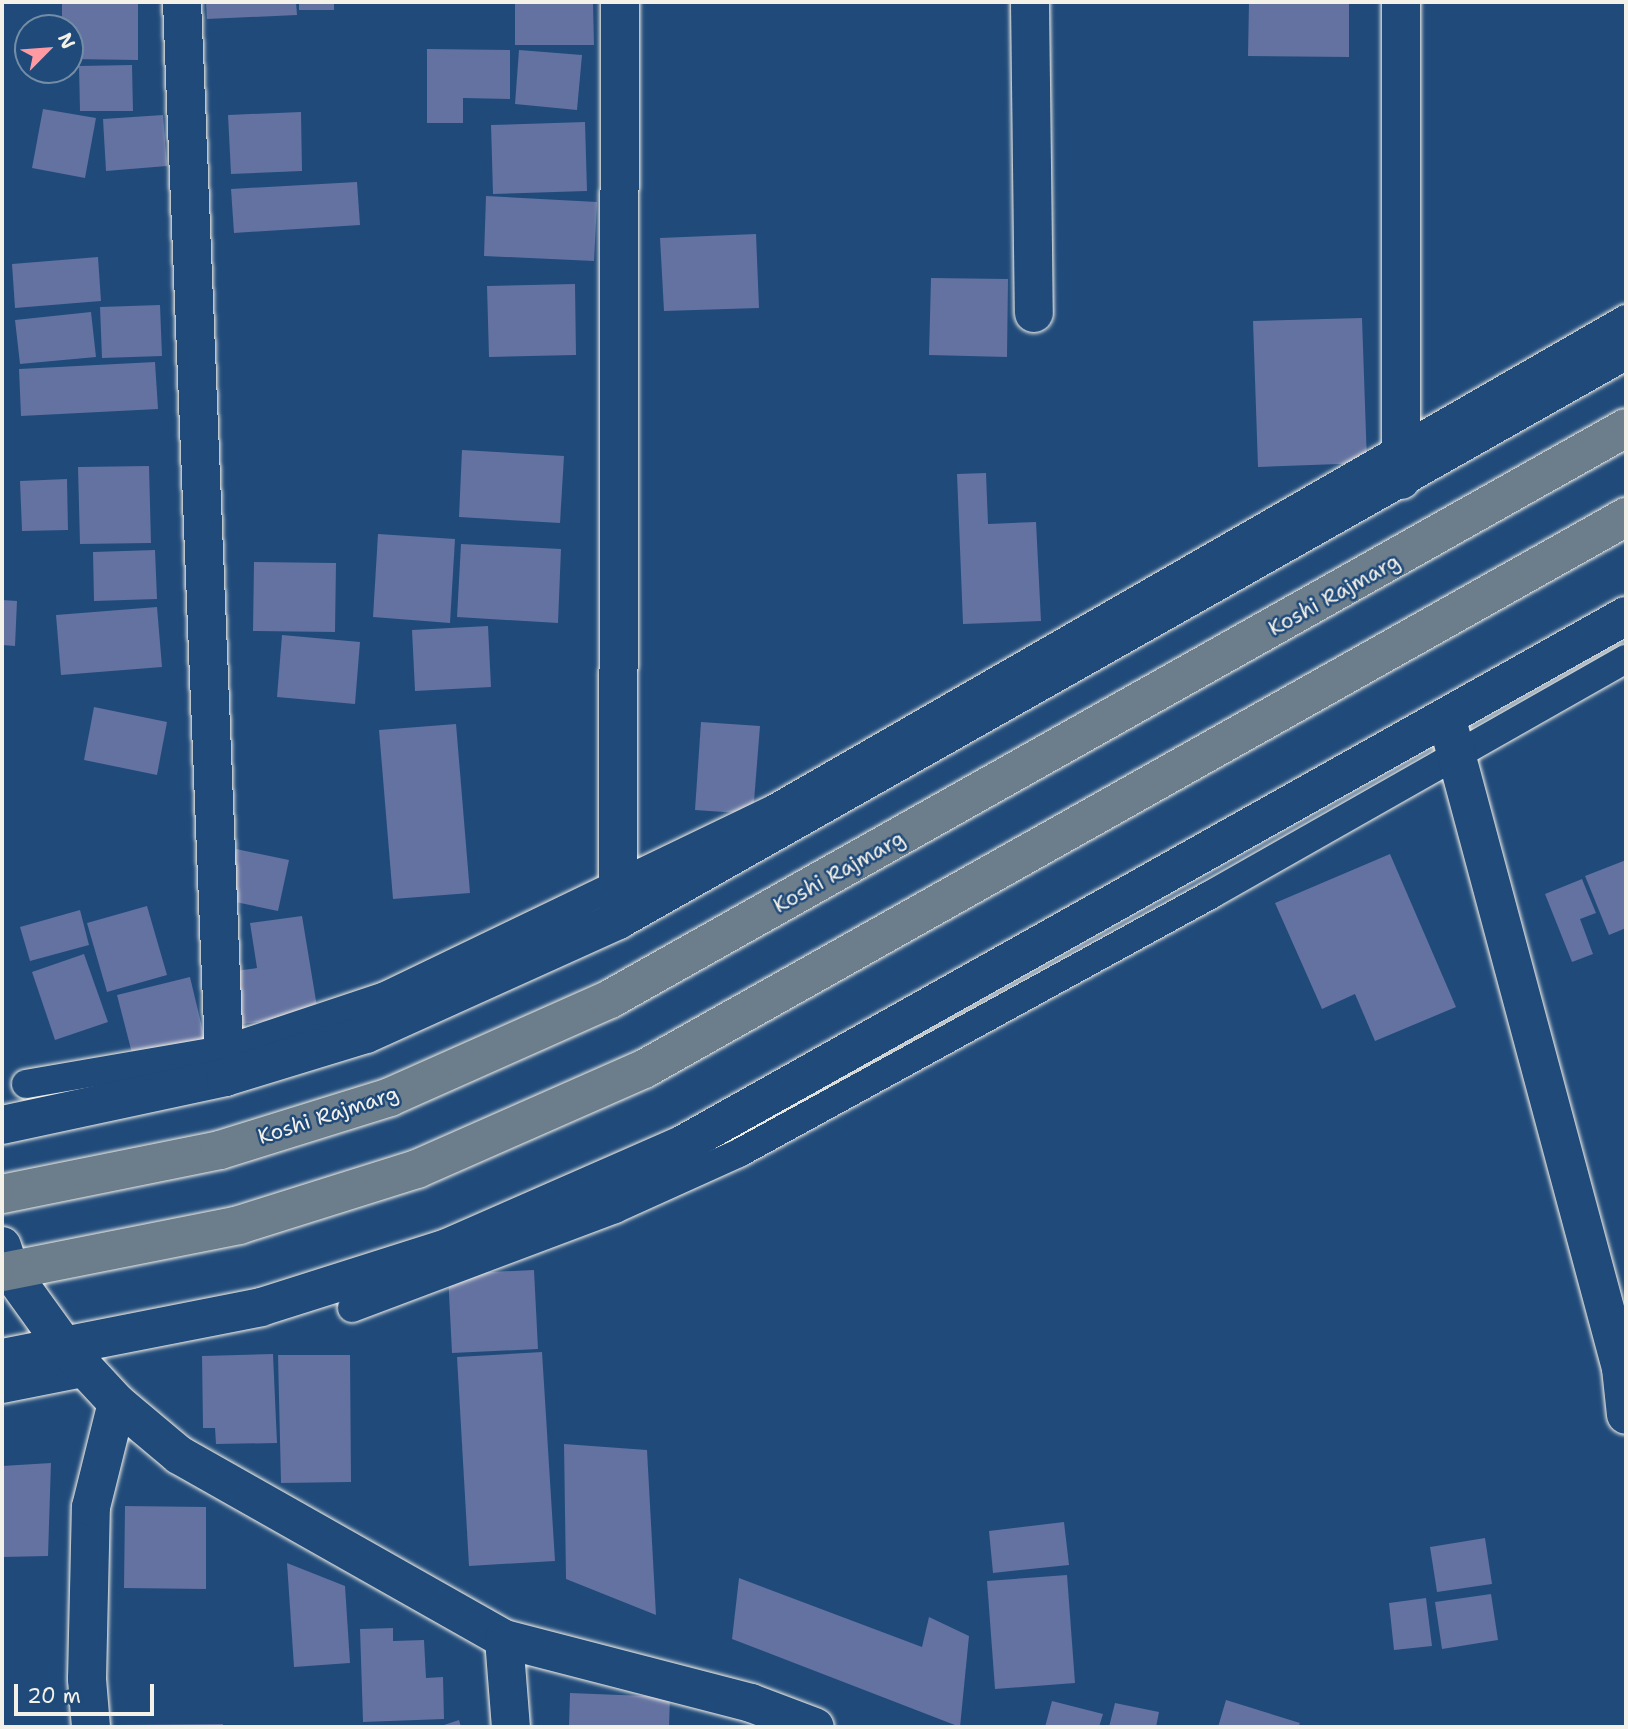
<!DOCTYPE html>
<style>
body{margin:0}
#map{position:relative;width:1628px;height:1729px;overflow:hidden;background:#1f4a7a;font-family:"Shantell Sans",sans-serif}
div>[style]{position:absolute}
.building>*{inset:0;background:#6372a0}
.roads{filter:drop-shadow(0 0 2px #f4f1e8) drop-shadow(0 0 2px #f4f1e8)}
.service>*{height:28px;margin:-14px;padding:0 14px;transform-origin:14px;border-radius:14px;background:#1f4a7a}
.minor>*{height:38px;margin:-19px;padding:0 19px;transform-origin:19px;border-radius:19px;background:#1f4a7a}
.primary>*{height:38px;margin:-19px;padding:0 19px;transform-origin:19px;border-radius:19px;background:#6c7d8b}
span{translate:-50% -50%;white-space:nowrap;text-align:center;line-height:1.15;-webkit-text-stroke:5px #1f4a7a;paint-order:stroke}
.street-label{font-size:21px;color:#f4f1e8}
.frame{position:absolute;inset:0;border:4px solid #f4f1e8;pointer-events:none}
.north{position:absolute;left:14px;top:14px;width:70px;height:70px;box-sizing:border-box;background:#1f4a7a;border:2px solid #748da6;border-radius:50%;rotate:65deg;font-size:19px;font-weight:700;line-height:28px;text-align:center;color:#f4f1e8}
.north::after{content:'';display:block;margin:auto;width:24px;height:32px;background:#ff9aa2;clip-path:polygon(50% 0,100% 100%,50% 72%,0 100%)}
.scale{position:absolute;left:14px;top:1684px;width:140px;height:32px;box-sizing:border-box;border:4px solid #f4f1e8;border-top:0;padding-left:9px;font-size:21px;line-height:24px;white-space:nowrap;color:#f4f1e8;-webkit-text-stroke:5px #1f4a7a;paint-order:stroke}
</style>
<div id="map">
<div class="building">
<div style="clip-path:polygon(62px 2px,138px 2px,138px 60px,70px 59px,70px 28px,62px 28px)"></div>
<div style="clip-path:polygon(206px 2px,296px 2px,297px 15px,207px 19px)"></div>
<div style="clip-path:polygon(299px 2px,334px 2px,334px 10px,299px 10px)"></div>
<div style="clip-path:polygon(515px 2px,593px 2px,594px 45px,515px 45px)"></div>
<div style="clip-path:polygon(1249px 2px,1349px 2px,1349px 57px,1248px 56px)"></div>
<div style="clip-path:polygon(427px 49px,510px 50px,510px 99px,463px 98px,463px 123px,427px 123px)"></div>
<div style="clip-path:polygon(519px 50px,582px 55px,577px 110px,515px 104px)"></div>
<div style="clip-path:polygon(132px 65px,133px 111px,80px 111px,79px 66px)"></div>
<div style="clip-path:polygon(43px 109px,96px 118px,85px 178px,32px 168px)"></div>
<div style="clip-path:polygon(301px 112px,302px 171px,231px 174px,228px 115px)"></div>
<div style="clip-path:polygon(163px 115px,167px 166px,106px 171px,103px 119px)"></div>
<div style="clip-path:polygon(585px 122px,587px 191px,493px 194px,491px 125px)"></div>
<div style="clip-path:polygon(357px 182px,360px 225px,234px 233px,231px 189px)"></div>
<div style="clip-path:polygon(486px 196px,597px 202px,594px 261px,484px 256px)"></div>
<div style="clip-path:polygon(756px 234px,759px 308px,664px 311px,660px 238px)"></div>
<div style="clip-path:polygon(98px 257px,101px 301px,15px 308px,12px 264px)"></div>
<div style="clip-path:polygon(931px 278px,1008px 279px,1007px 357px,929px 355px)"></div>
<div style="clip-path:polygon(575px 284px,576px 355px,489px 357px,487px 286px)"></div>
<div style="clip-path:polygon(160px 305px,162px 356px,102px 358px,100px 307px)"></div>
<div style="clip-path:polygon(91px 312px,96px 357px,20px 364px,15px 320px)"></div>
<div style="clip-path:polygon(1362px 318px,1367px 463px,1258px 467px,1253px 321px)"></div>
<div style="clip-path:polygon(155px 362px,158px 409px,21px 416px,19px 369px)"></div>
<div style="clip-path:polygon(462px 450px,564px 456px,560px 523px,459px 517px)"></div>
<div style="clip-path:polygon(149px 466px,151px 543px,80px 544px,78px 467px)"></div>
<div style="clip-path:polygon(986px 473px,988px 524px,1036px 522px,1041px 621px,963px 624px,957px 474px)"></div>
<div style="clip-path:polygon(67px 479px,68px 530px,22px 531px,20px 481px)"></div>
<div style="clip-path:polygon(378px 534px,455px 539px,450px 623px,373px 617px)"></div>
<div style="clip-path:polygon(461px 544px,561px 549px,558px 623px,457px 617px)"></div>
<div style="clip-path:polygon(155px 550px,157px 599px,94px 601px,93px 552px)"></div>
<div style="clip-path:polygon(254px 562px,336px 563px,335px 632px,253px 631px)"></div>
<div style="clip-path:polygon(2px 600px,17px 601px,15px 646px,2px 645px)"></div>
<div style="clip-path:polygon(157px 607px,162px 667px,61px 675px,56px 615px)"></div>
<div style="clip-path:polygon(488px 626px,491px 687px,415px 691px,412px 630px)"></div>
<div style="clip-path:polygon(282px 635px,360px 642px,355px 704px,277px 697px)"></div>
<div style="clip-path:polygon(94px 707px,167px 722px,157px 775px,84px 760px)"></div>
<div style="clip-path:polygon(701px 722px,760px 726px,753px 814px,695px 810px)"></div>
<div style="clip-path:polygon(456px 724px,470px 893px,393px 899px,379px 730px)"></div>
<div style="clip-path:polygon(236px 849px,289px 860px,278px 911px,226px 900px)"></div>
<div style="clip-path:polygon(1390px 854px,1456px 1007px,1375px 1041px,1355px 994px,1322px 1009px,1275px 903px)"></div>
<div style="clip-path:polygon(1626px 860px,1626px 928px,1609px 935px,1585px 876px)"></div>
<div style="clip-path:polygon(1582px 879px,1596px 913px,1580px 919px,1593px 954px,1572px 962px,1545px 894px)"></div>
<div style="clip-path:polygon(147px 906px,167px 975px,107px 992px,87px 923px)"></div>
<div style="clip-path:polygon(80px 910px,89px 945px,30px 961px,20px 927px)"></div>
<div style="clip-path:polygon(302px 916px,318px 1013px,243px 1024px,235px 971px,257px 968px,250px 923px)"></div>
<div style="clip-path:polygon(84px 954px,108px 1022px,55px 1040px,32px 972px)"></div>
<div style="clip-path:polygon(190px 977px,206px 1044px,134px 1061px,117px 995px)"></div>
<div style="clip-path:polygon(534px 1270px,538px 1349px,452px 1353px,448px 1274px)"></div>
<div style="clip-path:polygon(542px 1352px,555px 1561px,469px 1566px,457px 1357px)"></div>
<div style="clip-path:polygon(273px 1354px,277px 1443px,216px 1444px,215px 1428px,203px 1428px,202px 1356px)"></div>
<div style="clip-path:polygon(278px 1355px,350px 1355px,351px 1482px,281px 1483px)"></div>
<div style="clip-path:polygon(564px 1444px,647px 1450px,656px 1615px,566px 1579px)"></div>
<div style="clip-path:polygon(51px 1463px,48px 1556px,2px 1557px,2px 1466px)"></div>
<div style="clip-path:polygon(125px 1506px,206px 1507px,206px 1589px,124px 1588px)"></div>
<div style="clip-path:polygon(1064px 1522px,1069px 1565px,993px 1573px,989px 1531px)"></div>
<div style="clip-path:polygon(1485px 1538px,1492px 1584px,1437px 1592px,1430px 1547px)"></div>
<div style="clip-path:polygon(287px 1563px,345px 1586px,350px 1663px,294px 1667px)"></div>
<div style="clip-path:polygon(1067px 1575px,1075px 1683px,995px 1689px,987px 1581px)"></div>
<div style="clip-path:polygon(739px 1578px,922px 1647px,929px 1617px,969px 1636px,960px 1727px,732px 1639px)"></div>
<div style="clip-path:polygon(1491px 1594px,1498px 1640px,1442px 1649px,1435px 1602px)"></div>
<div style="clip-path:polygon(1426px 1598px,1432px 1646px,1394px 1650px,1389px 1603px)"></div>
<div style="clip-path:polygon(393px 1628px,393px 1641px,424px 1640px,426px 1678px,443px 1677px,444px 1719px,363px 1722px,360px 1629px)"></div>
<div style="clip-path:polygon(570px 1693px,670px 1697px,669px 1727px,569px 1727px)"></div>
<div style="clip-path:polygon(1226px 1700px,1300px 1723px,1298px 1727px,1218px 1727px)"></div>
<div style="clip-path:polygon(1052px 1701px,1103px 1714px,1099px 1727px,1045px 1727px)"></div>
<div style="clip-path:polygon(1115px 1703px,1159px 1712px,1156px 1727px,1109px 1727px)"></div>
<div style="clip-path:polygon(459px 1720px,461px 1727px,438px 1727px)"></div>
<div style="clip-path:polygon(223px 1724px,223px 1727px,113px 1725px)"></div>
</div>
<div class="roads">
<div class="service">
<div style="left:26px;top:1084px;width:200px;rotate:-9.8deg"></div>
<div style="left:223px;top:1050px;width:171px;rotate:-18.4deg"></div>
<div style="left:385px;top:996px;width:429px;rotate:-25.7deg"></div>
<div style="left:772px;top:810px;width:985px;rotate:-29.9deg"></div>
<div style="left:352px;top:1308px;width:281px;rotate:-20.6deg"></div>
<div style="left:615px;top:1209px;width:136px;rotate:-24.3deg"></div>
<div style="left:739px;top:1153px;width:539px;rotate:-28.7deg"></div>
<div style="left:1212px;top:894px;width:476px;rotate:-29.6deg"></div>
<div style="left:2px;top:1389px;width:88px;rotate:-11.2deg"></div>
</div>
<div class="minor">
<div style="left:182px;top:2px;width:1076px;rotate:87.71deg"></div>
<div style="left:1030px;top:2px;width:311px;rotate:89.3deg"></div>
<div style="left:1401px;top:2px;width:478px;rotate:90deg"></div>
<div style="left:1447px;top:720px;width:671px;rotate:74.97deg"></div>
<div style="left:1621px;top:1368px;width:47px;rotate:83.9deg"></div>
<div style="left:618px;top:920px;width:918px;rotate:-89.88deg"></div>
<div style="left:2px;top:1125px;width:228px;rotate:-12.1deg"></div>
<div style="left:225px;top:1077px;width:147px;rotate:-17deg"></div>
<div style="left:366px;top:1034px;width:277px;rotate:-24.3deg"></div>
<div style="left:618px;top:920px;width:1158px;rotate:-29.49deg"></div>
<div style="left:2px;top:1246px;width:26px;rotate:72deg"></div>
<div style="left:10px;top:1271px;width:92px;rotate:54.2deg"></div>
<div style="left:64px;top:1346px;width:78px;rotate:47.1deg"></div>
<div style="left:117px;top:1403px;width:81px;rotate:40deg"></div>
<div style="left:179px;top:1455px;width:373px;rotate:29.5deg"></div>
<div style="left:504px;top:1639px;width:255px;rotate:14.5deg"></div>
<div style="left:751px;top:1703px;width:68px;rotate:20.6deg"></div>
<div style="left:2px;top:1358px;width:264px;rotate:-11.1deg"></div>
<div style="left:261px;top:1307px;width:195px;rotate:-17.6deg"></div>
<div style="left:447px;top:1248px;width:257px;rotate:-23.7deg"></div>
<div style="left:682px;top:1145px;width:1082px;rotate:-29.27deg"></div>
<div style="left:504px;top:1639px;width:88px;rotate:85.5deg"></div>
<div style="left:91px;top:1727px;width:48px;rotate:-94.8deg"></div>
<div style="left:87px;top:1679px;width:172px;rotate:-88.7deg"></div>
<div style="left:91px;top:1507px;width:107px;rotate:-76deg"></div>
</div>
<div class="primary">
<div style="left:2px;top:1194px;width:222px;rotate:-11.4deg"></div>
<div style="left:220px;top:1150px;width:178px;rotate:-17.3deg"></div>
<div style="left:390px;top:1097px;width:241px;rotate:-24deg"></div>
<div style="left:610px;top:999px;width:1165px;rotate:-29.34deg"></div>
<div style="left:2px;top:1272px;width:242px;rotate:-11.2deg"></div>
<div style="left:239px;top:1225px;width:187px;rotate:-17.5deg"></div>
<div style="left:417px;top:1169px;width:248px;rotate:-23.8deg"></div>
<div style="left:644px;top:1069px;width:1127px;rotate:-29.34deg"></div>
</div>
</div>
<div class="street-label">
<span style="left:1334px;top:595px;rotate:-29deg">Koshi Rajmarg</span>
<span style="left:839px;top:872px;rotate:-29deg">Koshi Rajmarg</span>
<span style="left:328px;top:1115px;rotate:-18deg">Koshi Rajmarg</span>
</div>
<div class="frame"></div>
<div class="north">N</div>
<div class="scale">20 m</div>
</div>
